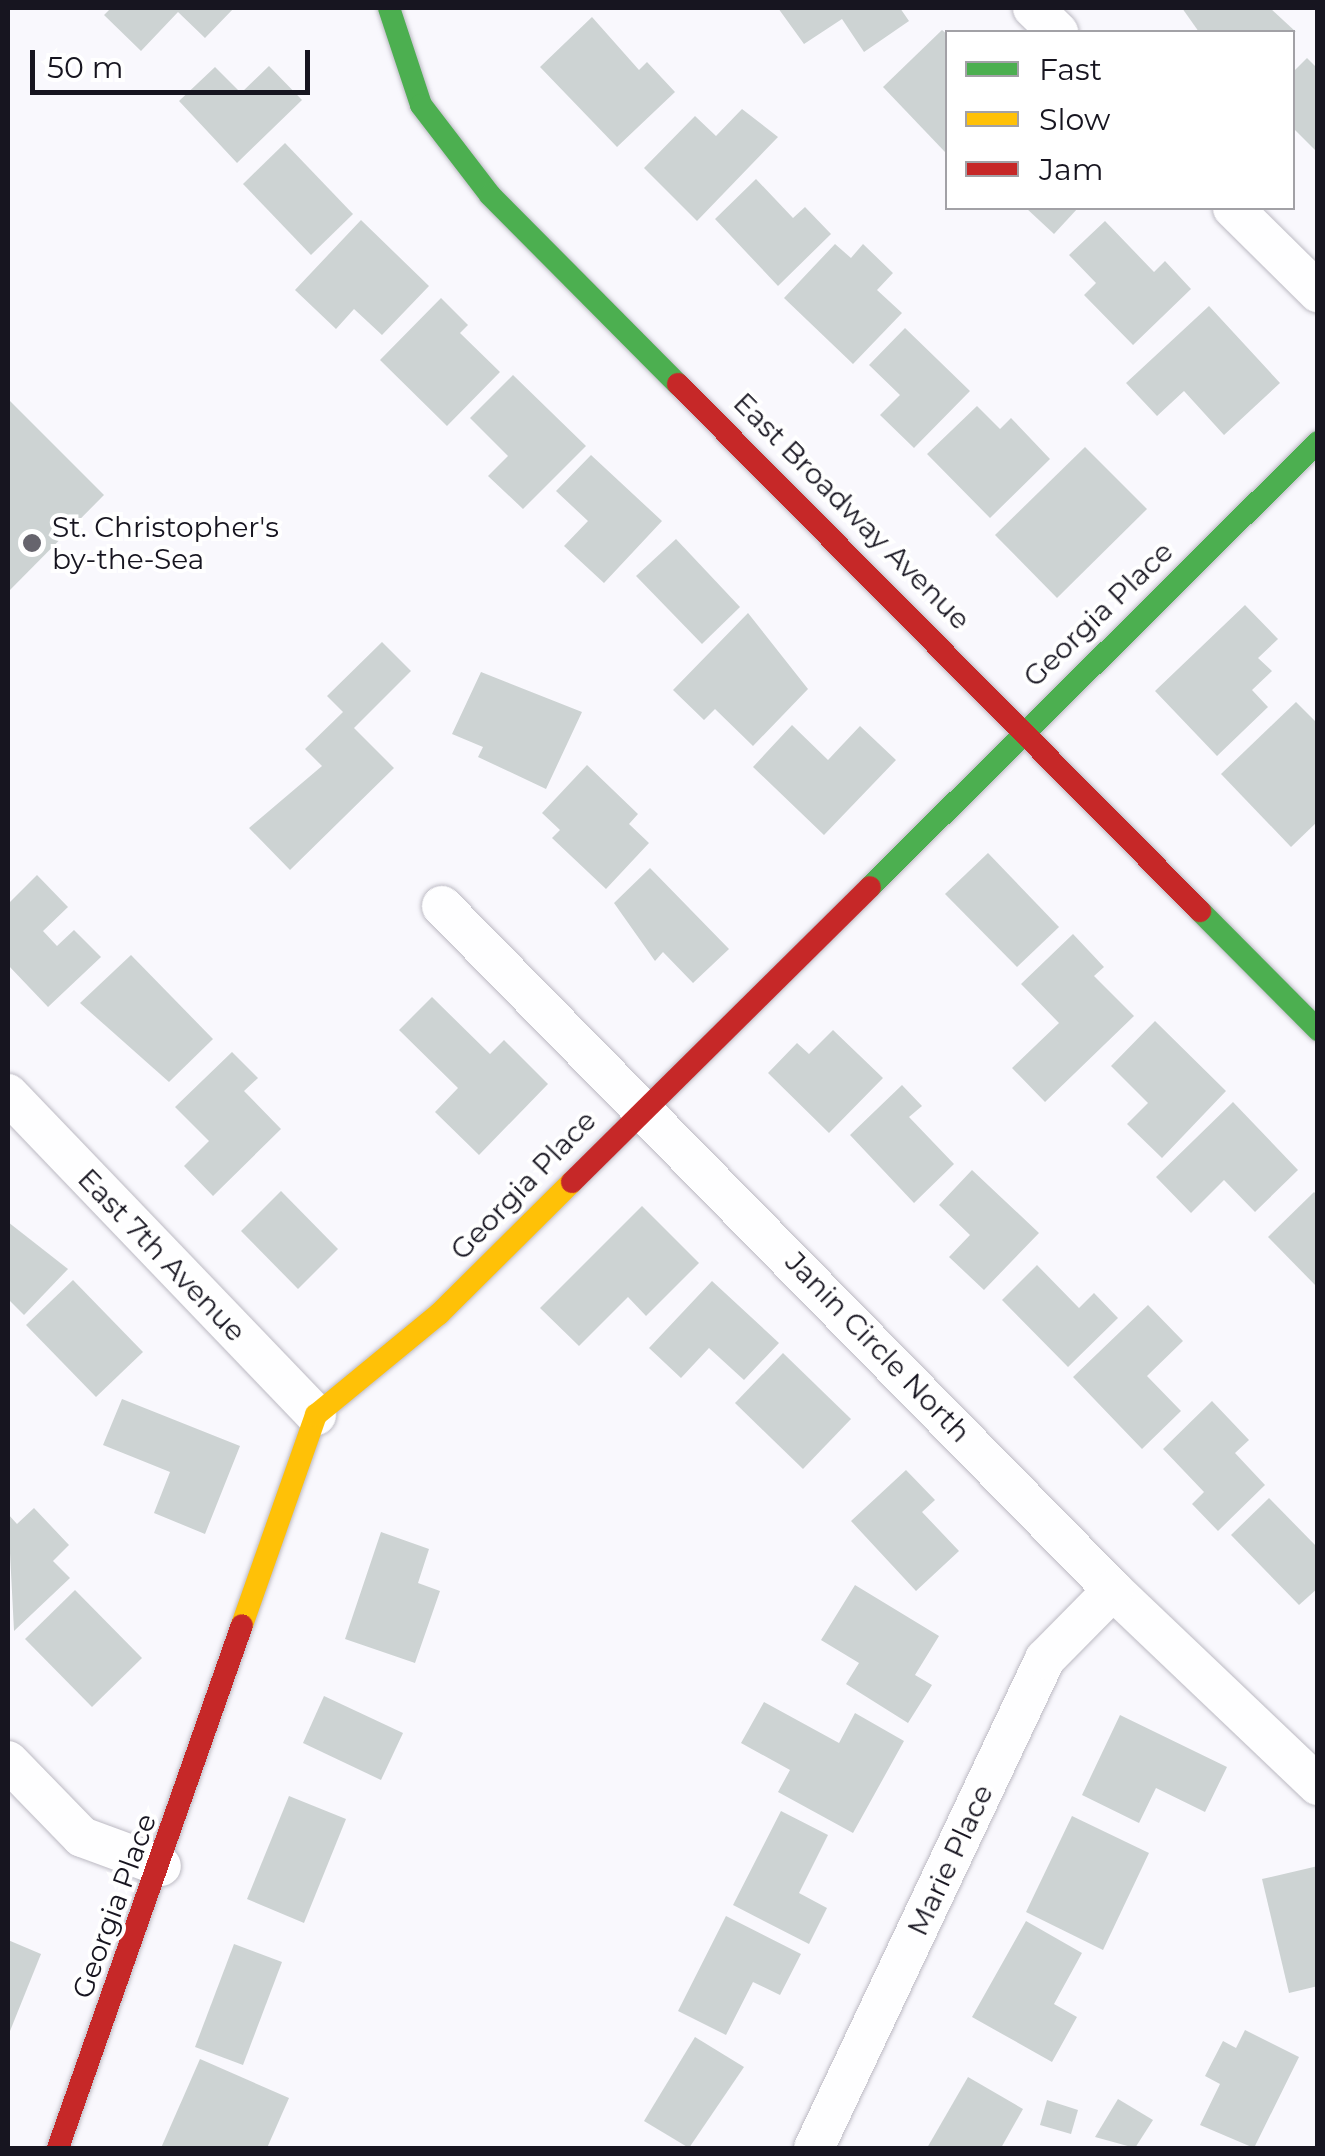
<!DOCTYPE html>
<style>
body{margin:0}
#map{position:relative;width:1325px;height:2156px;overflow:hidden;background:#f9f8fd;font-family:Montserrat,sans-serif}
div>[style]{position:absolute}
.building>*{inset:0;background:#cdd3d3}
.roads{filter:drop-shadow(0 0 2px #bcbac3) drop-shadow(0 0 2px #bcbac3)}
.street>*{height:40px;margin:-20px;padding:0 20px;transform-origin:20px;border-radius:20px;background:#fefeff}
.fast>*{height:22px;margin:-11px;padding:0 11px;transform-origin:11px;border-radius:11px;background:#4caf50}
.slow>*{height:22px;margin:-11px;padding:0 11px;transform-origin:11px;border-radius:11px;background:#ffc107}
.jam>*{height:22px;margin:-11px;padding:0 11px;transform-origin:11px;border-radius:11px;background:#c62828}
.dots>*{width:28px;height:28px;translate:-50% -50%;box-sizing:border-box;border:5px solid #fff;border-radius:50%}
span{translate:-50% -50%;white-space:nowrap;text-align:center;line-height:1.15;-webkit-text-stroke:8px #fff;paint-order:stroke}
.street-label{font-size:28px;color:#171520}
.poi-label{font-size:28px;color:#171520}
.left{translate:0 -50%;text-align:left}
.frame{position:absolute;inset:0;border:10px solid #171520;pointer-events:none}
.legend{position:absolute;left:945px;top:30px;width:350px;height:180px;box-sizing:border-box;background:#fff;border:2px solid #a2a1a6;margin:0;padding:12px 18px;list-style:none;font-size:30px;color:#171520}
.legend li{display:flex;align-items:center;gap:20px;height:50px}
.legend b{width:50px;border:2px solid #a2a1a6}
.scale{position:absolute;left:30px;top:50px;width:280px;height:45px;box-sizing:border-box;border:5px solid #171520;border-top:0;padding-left:12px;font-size:30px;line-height:35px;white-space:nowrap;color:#171520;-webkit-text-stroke:8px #fff;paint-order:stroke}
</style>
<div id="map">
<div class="building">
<div style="clip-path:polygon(111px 8px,234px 8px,205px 38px,178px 12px,141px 51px,104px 15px)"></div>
<div style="clip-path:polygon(778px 8px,900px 8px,909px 21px,864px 52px,842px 19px,804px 44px)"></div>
<div style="clip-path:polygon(1182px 8px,1270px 8px,1296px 32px,1199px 32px)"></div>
<div style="clip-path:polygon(592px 17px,639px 70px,647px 62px,675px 92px,617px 147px,540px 67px)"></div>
<div style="clip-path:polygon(942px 30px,948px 35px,945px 152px,883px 87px)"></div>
<div style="clip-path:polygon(1307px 58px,1318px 69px,1318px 153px,1292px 127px,1292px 73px)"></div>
<div style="clip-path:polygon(269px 66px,302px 100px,237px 163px,179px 101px,215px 67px,241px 93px)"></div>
<div style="clip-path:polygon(742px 109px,778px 137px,697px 221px,644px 168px,695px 116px,716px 136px)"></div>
<div style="clip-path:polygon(285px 143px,353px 214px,311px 255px,243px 184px)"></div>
<div style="clip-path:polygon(756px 179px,793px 218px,805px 207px,831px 234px,778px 286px,715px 219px)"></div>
<div style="clip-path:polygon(1026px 208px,1078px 208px,1054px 234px)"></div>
<div style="clip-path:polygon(361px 220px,429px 286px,382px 335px,354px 309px,336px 329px,295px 290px)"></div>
<div style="clip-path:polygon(1105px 221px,1154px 272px,1165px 261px,1191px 289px,1133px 345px,1084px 295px,1096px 283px,1069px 255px)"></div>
<div style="clip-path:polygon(835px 244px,851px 258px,863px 244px,893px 273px,877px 290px,902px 313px,853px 364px,784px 298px)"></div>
<div style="clip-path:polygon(441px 298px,468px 325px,460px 333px,500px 372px,447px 426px,380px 360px)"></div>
<div style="clip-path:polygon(1209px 306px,1280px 383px,1224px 435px,1184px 391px,1157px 416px,1126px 383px)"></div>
<div style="clip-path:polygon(905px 328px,970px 391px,914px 448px,880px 415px,900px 395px,869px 365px)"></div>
<div style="clip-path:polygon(513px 375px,586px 446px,523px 509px,488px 476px,508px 456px,470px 418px)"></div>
<div style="clip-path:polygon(8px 399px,104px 495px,8px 592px)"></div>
<div style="clip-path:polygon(977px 406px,1000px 429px,1011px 418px,1050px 459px,990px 518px,927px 454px)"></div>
<div style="clip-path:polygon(1085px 447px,1147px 509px,1057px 598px,995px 535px)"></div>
<div style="clip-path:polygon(591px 455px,662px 521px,604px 583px,564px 546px,588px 521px,556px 491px)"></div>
<div style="clip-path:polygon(676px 539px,740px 607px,702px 644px,636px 576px)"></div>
<div style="clip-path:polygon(1245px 605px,1278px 639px,1258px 658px,1272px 671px,1252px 690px,1268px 707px,1217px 756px,1155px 691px)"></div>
<div style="clip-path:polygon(748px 613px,808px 689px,753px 746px,715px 709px,704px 720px,673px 690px)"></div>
<div style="clip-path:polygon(382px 642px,411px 671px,354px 728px,394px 768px,290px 870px,249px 828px,322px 766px,305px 749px,343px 712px,327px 696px)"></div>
<div style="clip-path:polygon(481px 672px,582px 712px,546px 789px,478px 757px,483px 747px,452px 734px)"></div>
<div style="clip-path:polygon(1296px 702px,1318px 724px,1318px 821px,1291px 847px,1221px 774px)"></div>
<div style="clip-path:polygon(792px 725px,828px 760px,860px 726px,896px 760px,824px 835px,753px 767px)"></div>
<div style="clip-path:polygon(587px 765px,638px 814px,629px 824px,649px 843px,606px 889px,552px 838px,560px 830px,542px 813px)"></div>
<div style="clip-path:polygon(988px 853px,1059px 927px,1017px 967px,945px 894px)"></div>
<div style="clip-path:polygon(650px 868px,729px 949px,693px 983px,663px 952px,655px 961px,614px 903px)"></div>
<div style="clip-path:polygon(37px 875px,68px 907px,43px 931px,57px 946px,74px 930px,101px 957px,48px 1007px,8px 965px,8px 904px)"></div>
<div style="clip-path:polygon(1073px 934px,1104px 967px,1094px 976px,1134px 1016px,1045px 1102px,1012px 1068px,1059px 1023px,1021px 984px)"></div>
<div style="clip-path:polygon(131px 955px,213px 1039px,169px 1082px,80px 1003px)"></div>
<div style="clip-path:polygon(432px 997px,490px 1054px,504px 1040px,548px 1084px,479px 1155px,435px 1112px,458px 1088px,399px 1030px)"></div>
<div style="clip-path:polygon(1155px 1021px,1226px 1091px,1162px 1158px,1127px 1124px,1148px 1103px,1111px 1066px)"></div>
<div style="clip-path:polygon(833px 1030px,883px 1078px,829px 1133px,768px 1073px,797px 1043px,809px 1054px)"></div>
<div style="clip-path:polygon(232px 1052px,258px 1078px,244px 1091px,281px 1129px,213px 1196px,184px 1166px,209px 1141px,175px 1107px)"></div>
<div style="clip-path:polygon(902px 1085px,922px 1106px,909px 1117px,954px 1164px,914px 1203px,850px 1135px)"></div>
<div style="clip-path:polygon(1233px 1102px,1298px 1170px,1255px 1212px,1224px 1180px,1191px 1213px,1156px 1177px)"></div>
<div style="clip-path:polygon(972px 1170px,1039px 1233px,984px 1290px,949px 1257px,970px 1235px,939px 1205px)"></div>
<div style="clip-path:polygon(281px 1191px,338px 1249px,298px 1289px,241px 1231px)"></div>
<div style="clip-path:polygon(1314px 1192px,1318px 1196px,1318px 1288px,1268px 1237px)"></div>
<div style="clip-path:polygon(642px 1206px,699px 1263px,646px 1316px,628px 1297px,579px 1346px,540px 1308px)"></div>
<div style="clip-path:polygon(8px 1222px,68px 1269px,24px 1315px,8px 1299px)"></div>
<div style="clip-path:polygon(1037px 1265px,1079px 1308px,1094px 1293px,1118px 1318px,1068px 1367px,1002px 1300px)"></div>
<div style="clip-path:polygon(73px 1280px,143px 1352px,96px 1397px,26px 1325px)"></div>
<div style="clip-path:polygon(712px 1281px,779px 1343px,744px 1380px,709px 1348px,681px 1378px,649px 1348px)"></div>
<div style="clip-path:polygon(1148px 1305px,1183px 1341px,1147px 1376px,1181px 1411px,1142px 1449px,1073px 1377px)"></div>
<div style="clip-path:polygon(783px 1353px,851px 1419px,803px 1469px,735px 1403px)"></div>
<div style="clip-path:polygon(122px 1399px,240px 1446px,205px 1534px,154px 1513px,170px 1472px,103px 1445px)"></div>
<div style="clip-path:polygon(1212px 1401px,1249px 1440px,1235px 1453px,1265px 1485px,1218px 1531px,1192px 1504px,1204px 1492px,1163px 1449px)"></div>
<div style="clip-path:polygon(906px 1470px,935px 1500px,922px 1512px,959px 1551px,916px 1591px,851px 1521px)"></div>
<div style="clip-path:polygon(1269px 1498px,1318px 1548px,1318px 1588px,1299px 1605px,1231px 1535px)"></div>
<div style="clip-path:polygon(34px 1508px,69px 1545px,53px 1561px,70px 1578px,14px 1631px,8px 1514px,17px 1524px)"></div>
<div style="clip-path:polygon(381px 1532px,429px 1549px,418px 1583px,440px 1591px,415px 1663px,345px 1639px)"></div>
<div style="clip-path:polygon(855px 1585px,939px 1636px,915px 1675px,932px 1685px,908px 1723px,846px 1684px,859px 1663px,821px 1640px)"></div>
<div style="clip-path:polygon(75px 1590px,142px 1658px,92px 1707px,25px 1639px)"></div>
<div style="clip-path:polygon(324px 1696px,403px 1733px,381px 1780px,303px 1743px)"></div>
<div style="clip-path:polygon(764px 1702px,839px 1743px,855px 1713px,904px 1741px,853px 1833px,778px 1792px,790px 1770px,741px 1743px)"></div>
<div style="clip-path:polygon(1120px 1715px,1227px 1767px,1205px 1812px,1156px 1788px,1139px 1823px,1082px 1795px)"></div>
<div style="clip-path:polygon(289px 1796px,346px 1819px,304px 1923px,247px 1899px)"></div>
<div style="clip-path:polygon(781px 1811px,828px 1835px,799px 1893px,827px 1908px,809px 1944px,733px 1905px)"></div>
<div style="clip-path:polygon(1072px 1816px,1149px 1853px,1103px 1950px,1026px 1912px)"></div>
<div style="clip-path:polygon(1318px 1866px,1318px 1986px,1289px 1993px,1262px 1879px)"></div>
<div style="clip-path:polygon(726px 1916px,801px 1954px,780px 1995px,753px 1982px,726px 2035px,678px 2011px)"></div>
<div style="clip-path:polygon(1026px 1921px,1082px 1953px,1054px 2004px,1077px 2017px,1052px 2062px,972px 2017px)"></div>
<div style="clip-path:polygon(8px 1940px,41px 1954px,8px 2036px)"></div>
<div style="clip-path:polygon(234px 1944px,282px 1962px,243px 2065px,195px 2047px)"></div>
<div style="clip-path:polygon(1245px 2030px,1299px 2057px,1254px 2148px,1200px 2125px,1220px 2084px,1205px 2076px,1223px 2041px,1236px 2048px)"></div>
<div style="clip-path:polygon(695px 2037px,744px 2067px,689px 2148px,644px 2121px)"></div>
<div style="clip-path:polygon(200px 2059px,289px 2098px,267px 2148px,161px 2148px)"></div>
<div style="clip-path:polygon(968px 2077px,1023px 2109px,1001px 2148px,927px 2148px)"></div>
<div style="clip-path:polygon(1118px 2099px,1153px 2120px,1135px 2148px,1095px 2137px)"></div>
<div style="clip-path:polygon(1047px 2100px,1078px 2110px,1071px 2134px,1040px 2125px)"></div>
</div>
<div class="roads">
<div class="street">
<div style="left:1033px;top:8px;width:35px;rotate:44deg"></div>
<div style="left:1233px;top:208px;width:120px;rotate:44.7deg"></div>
<div style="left:442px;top:906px;width:958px;rotate:45.55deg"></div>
<div style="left:1113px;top:1590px;width:283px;rotate:43.6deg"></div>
<div style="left:8px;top:1094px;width:445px;rotate:46.2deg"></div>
<div style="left:8px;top:1761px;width:106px;rotate:45.8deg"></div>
<div style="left:82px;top:1837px;width:84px;rotate:20.2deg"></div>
<div style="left:814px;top:2148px;width:541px;rotate:-64.71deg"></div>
<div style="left:1045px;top:1659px;width:97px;rotate:-45.4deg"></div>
</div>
<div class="fast">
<div style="left:389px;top:8px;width:102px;rotate:71.7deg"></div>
<div style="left:421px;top:105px;width:113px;rotate:52.5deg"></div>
<div style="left:490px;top:195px;width:267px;rotate:45.2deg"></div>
<div style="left:870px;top:887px;width:631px;rotate:-44.81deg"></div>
<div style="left:1200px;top:911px;width:168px;rotate:45.2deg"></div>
</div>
<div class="slow">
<div style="left:242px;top:1625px;width:223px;rotate:-70.6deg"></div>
<div style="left:316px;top:1415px;width:159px;rotate:-39.4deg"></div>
<div style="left:439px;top:1314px;width:187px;rotate:-44.8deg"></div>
</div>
<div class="jam">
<div style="left:678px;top:384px;width:742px;rotate:45.27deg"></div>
<div style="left:572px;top:1182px;width:419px;rotate:-44.7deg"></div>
<div style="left:58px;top:2148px;width:554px;rotate:-70.62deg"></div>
</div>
</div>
<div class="dots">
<div style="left:32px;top:543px;background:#66646d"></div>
</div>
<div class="street-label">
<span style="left:852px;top:511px;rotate:45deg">East Broadway Avenue</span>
<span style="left:1098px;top:614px;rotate:-44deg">Georgia Place</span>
<span style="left:523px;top:1185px;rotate:-46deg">Georgia Place</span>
<span style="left:162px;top:1255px;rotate:46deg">East 7th Avenue</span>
<span style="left:878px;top:1347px;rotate:46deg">Janin Circle North</span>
<span style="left:950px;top:1860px;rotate:-65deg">Marie Place</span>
<span style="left:114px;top:1906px;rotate:-70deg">Georgia Place</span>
</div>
<div class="poi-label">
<span class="left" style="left:52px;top:543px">St. Christopher's<br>by-the-Sea</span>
</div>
<div class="frame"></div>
<ul class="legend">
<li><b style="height:12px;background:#4caf50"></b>Fast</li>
<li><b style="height:12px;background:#ffc107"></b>Slow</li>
<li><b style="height:12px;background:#c62828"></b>Jam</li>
</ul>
<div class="scale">50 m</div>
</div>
